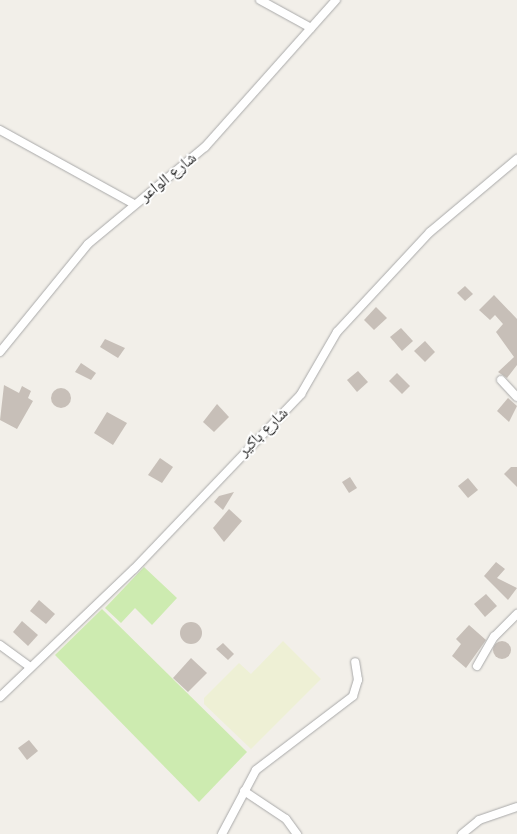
<!DOCTYPE html>
<meta charset="utf-8">
<style>
body{margin:0}
#map{position:relative;width:517px;height:834px;overflow:hidden;background:#f2efe9;font-family:Helvetica,"Noto Naskh Arabic",sans-serif}
div>[style]{position:absolute}
.farmland>*{inset:0;background:#eef0d5}
.grass>*{inset:0;background:#cdebb0}
.building>*{inset:0;background:#c7bfb8}
.round{border-radius:50%}
.roads{filter:drop-shadow(0 0 1px #a9a9a9) drop-shadow(0 0 1px #a9a9a9)}
.street>*{height:8px;margin:-4px;padding:0 4px;transform-origin:4px;border-radius:4px;background:#fff}
span{translate:-50% -50%;white-space:nowrap;text-align:center;line-height:1.15;-webkit-text-stroke:4px #fff;paint-order:stroke}
.street-label{font-size:16px;color:#222}
</style>
<div id="map">
<div class="farmland">
<div style="clip-path:polygon(283px 641px,321px 679px,251px 749px,204px 704px,204px 698px,239px 663px,251px 674px)"></div>
</div>
<div class="grass">
<div style="clip-path:polygon(144px 567px,177px 598px,152px 625px,135px 608px,121px 623px,105px 608px)"></div>
<div style="clip-path:polygon(102px 609px,247px 752px,199px 802px,55px 655px)"></div>
</div>
<div class="building">
<div style="clip-path:polygon(465px 286px,473px 294px,465px 301px,457px 293px)"></div>
<div style="clip-path:polygon(494px 295px,517px 319px,517px 365px,507px 378px,498px 372px,514px 357px,496px 332px,503px 324px,495px 315px,490px 320px,479px 310px)"></div>
<div style="clip-path:polygon(376px 307px,387px 318px,374px 330px,364px 320px)"></div>
<div style="clip-path:polygon(401px 328px,413px 341px,402px 351px,390px 337px)"></div>
<div style="clip-path:polygon(105px 339px,125px 348px,118px 358px,100px 347px)"></div>
<div style="clip-path:polygon(425px 341px,435px 352px,425px 362px,414px 351px)"></div>
<div style="clip-path:polygon(81px 363px,96px 373px,91px 380px,75px 372px)"></div>
<div style="clip-path:polygon(358px 371px,368px 382px,357px 392px,347px 380px)"></div>
<div style="clip-path:polygon(397px 373px,410px 386px,402px 394px,389px 381px)"></div>
<div style="clip-path:polygon(4px 385px,19px 393px,22px 386px,31px 391px,28px 398px,33px 401px,17px 429px,0 420px)"></div>
<div class="round" style="left:51px;top:388px;width:20px;height:20px"></div>
<div style="clip-path:polygon(508px 398px,517px 406px,509px 422px,497px 411px)"></div>
<div style="clip-path:polygon(217px 404px,229px 417px,214px 432px,203px 422px)"></div>
<div style="clip-path:polygon(107px 412px,127px 423px,113px 445px,94px 433px)"></div>
<div style="clip-path:polygon(160px 458px,173px 467px,162px 483px,148px 475px)"></div>
<div style="clip-path:polygon(511px 467px,517px 467px,517px 487px,504px 474px)"></div>
<div style="clip-path:polygon(350px 477px,357px 488px,349px 493px,342px 482px)"></div>
<div style="clip-path:polygon(468px 478px,478px 490px,468px 498px,458px 486px)"></div>
<div style="clip-path:polygon(234px 492px,223px 510px,214px 502px,219px 496px)"></div>
<div style="clip-path:polygon(229px 509px,242px 521px,224px 542px,213px 528px)"></div>
<div style="clip-path:polygon(496px 562px,505px 569px,497px 578px,517px 588px,508px 600px,484px 576px)"></div>
<div style="clip-path:polygon(486px 594px,497px 606px,485px 617px,474px 604px)"></div>
<div style="clip-path:polygon(39px 600px,55px 614px,46px 624px,30px 611px)"></div>
<div style="clip-path:polygon(22px 621px,38px 635px,28px 646px,13px 632px)"></div>
<div class="round" style="left:180px;top:622px;width:22px;height:22px"></div>
<div style="clip-path:polygon(469px 625px,486px 640px,466px 668px,452px 656px,461px 644px,456px 639px)"></div>
<div class="round" style="left:493px;top:641px;width:18px;height:18px"></div>
<div style="clip-path:polygon(223px 643px,234px 654px,228px 660px,216px 649px)"></div>
<div style="clip-path:polygon(191px 658px,207px 673px,188px 692px,173px 678px)"></div>
<div style="clip-path:polygon(29px 740px,38px 751px,27px 760px,18px 748px)"></div>
</div>
<div class="roads">
<div class="street">
<div style="left:260px;top:0;width:58px;rotate:28.8deg"></div>
<div style="left:0;top:130px;width:153px;rotate:28.9deg"></div>
<div style="left:0;top:352px;width:139px;rotate:-50.8deg"></div>
<div style="left:88px;top:244px;width:152px;rotate:-39.7deg"></div>
<div style="left:205px;top:147px;width:197px;rotate:-48.3deg"></div>
<div style="left:501px;top:380px;width:23px;rotate:47deg"></div>
<div style="left:0;top:645px;width:36px;rotate:36deg"></div>
<div style="left:477px;top:666px;width:34px;rotate:-60deg"></div>
<div style="left:494px;top:637px;width:33px;rotate:-45deg"></div>
<div style="left:0;top:697px;width:185px;rotate:-43.7deg"></div>
<div style="left:134px;top:569px;width:242px;rotate:-46.3deg"></div>
<div style="left:301px;top:394px;width:72px;rotate:-59.9deg"></div>
<div style="left:337px;top:332px;width:137px;rotate:-47.1deg"></div>
<div style="left:430px;top:232px;width:114px;rotate:-40deg"></div>
<div style="left:244px;top:791px;width:50px;rotate:33.7deg"></div>
<div style="left:286px;top:819px;width:19px;rotate:54deg"></div>
<div style="left:222px;top:834px;width:72px;rotate:-62deg"></div>
<div style="left:256px;top:770px;width:122px;rotate:-37.3deg"></div>
<div style="left:353px;top:696px;width:17px;rotate:-73deg"></div>
<div style="left:358px;top:680px;width:18px;rotate:-99deg"></div>
<div style="left:462px;top:834px;width:22px;rotate:-39deg"></div>
<div style="left:479px;top:820px;width:40px;rotate:-18.9deg"></div>
</div>
</div>
<div class="street-label">
<span style="left:168px;top:177px;rotate:-39deg">شارع الواعر</span>
<span style="left:263px;top:432px;rotate:-44deg">شارع باكير</span>
</div>
</div>
